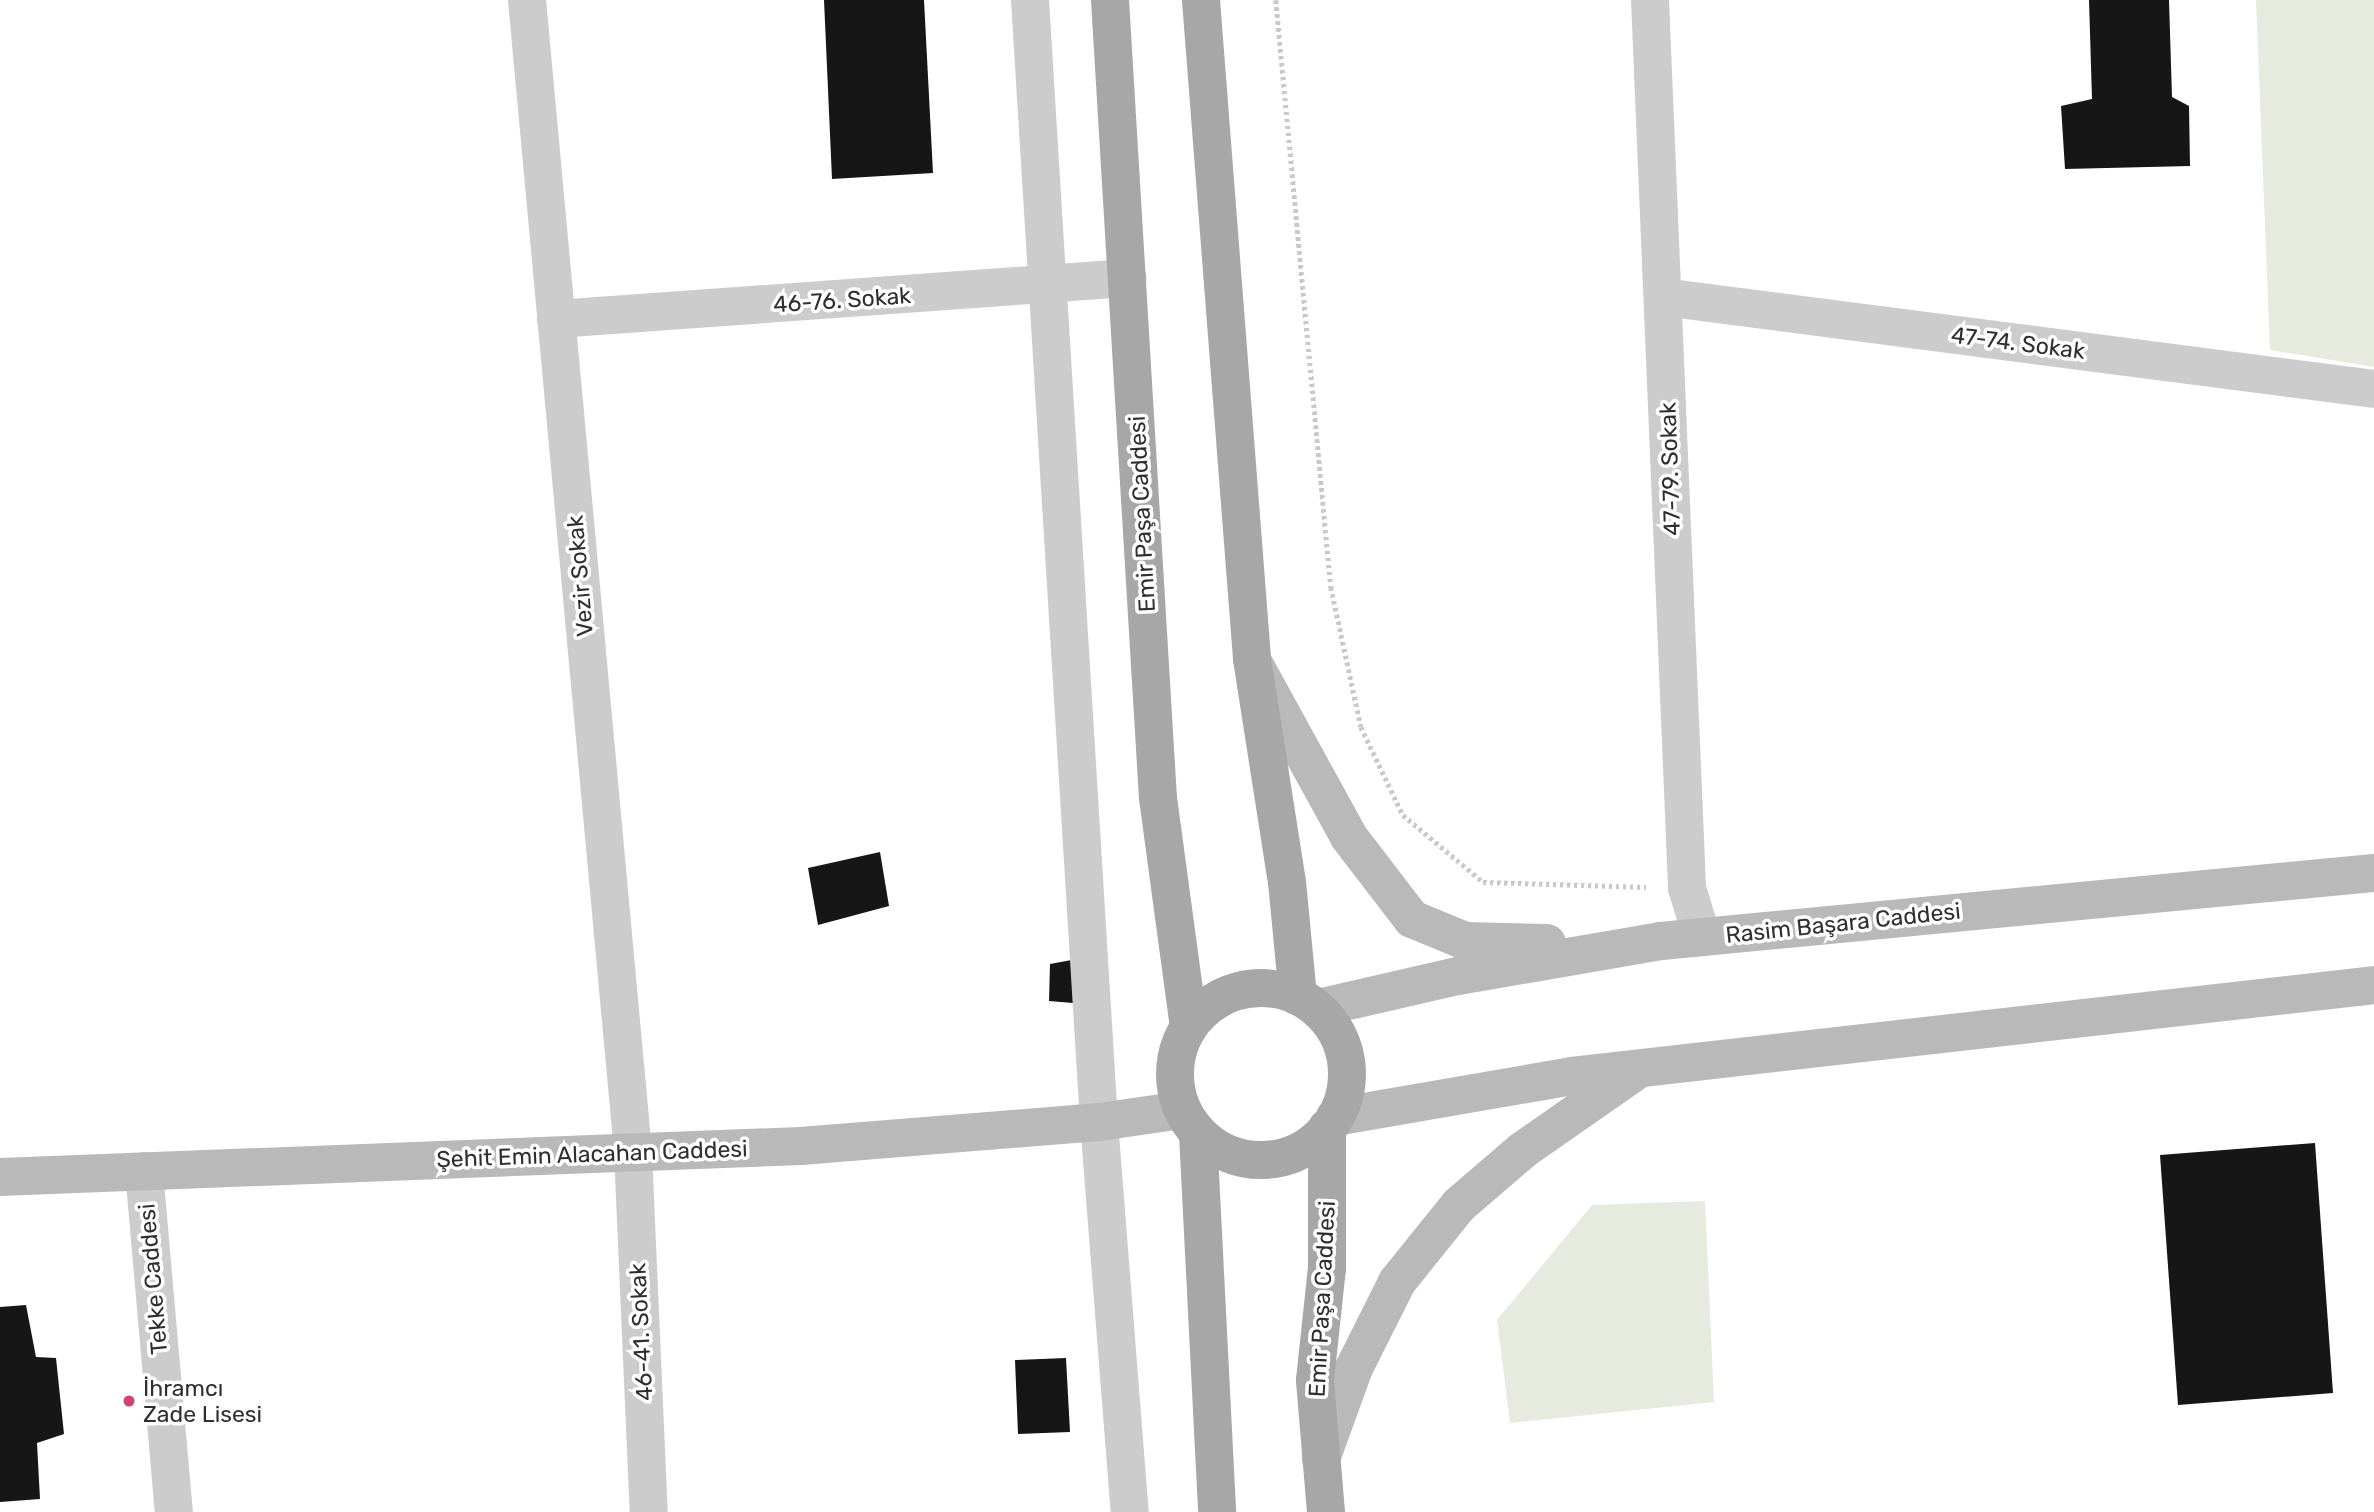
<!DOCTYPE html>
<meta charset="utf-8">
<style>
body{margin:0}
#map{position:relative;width:2374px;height:1512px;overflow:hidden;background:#fff;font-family:Rubik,sans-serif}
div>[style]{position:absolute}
.green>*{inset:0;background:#e7eade}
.building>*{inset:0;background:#161616}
.path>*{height:4.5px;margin-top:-2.25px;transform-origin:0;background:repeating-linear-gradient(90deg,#c9c9c9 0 3.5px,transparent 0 7px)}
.street>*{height:38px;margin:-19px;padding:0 19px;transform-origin:19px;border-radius:19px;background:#ccc}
.secondary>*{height:38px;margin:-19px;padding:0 19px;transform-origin:19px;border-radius:19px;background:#b9b9b9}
.primary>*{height:38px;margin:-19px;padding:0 19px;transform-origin:19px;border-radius:19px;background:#a7a7a7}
.primary>.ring{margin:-19px;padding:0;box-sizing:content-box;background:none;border:38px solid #a7a7a7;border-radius:50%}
.dots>*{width:19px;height:19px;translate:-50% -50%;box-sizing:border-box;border:4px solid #fff;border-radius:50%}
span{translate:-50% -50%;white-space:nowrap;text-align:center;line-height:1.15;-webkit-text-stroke:7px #fff;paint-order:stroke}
.street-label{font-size:23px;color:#2f2f2f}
.poi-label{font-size:23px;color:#2f2f2f}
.left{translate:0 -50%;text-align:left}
</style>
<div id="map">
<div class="green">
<div style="clip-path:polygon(2256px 0,2374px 0,2374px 367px,2270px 350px)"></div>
<div style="clip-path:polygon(1705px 1201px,1714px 1402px,1510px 1423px,1497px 1320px,1592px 1205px)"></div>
</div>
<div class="building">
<div style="clip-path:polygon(824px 0,924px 0,933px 173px,832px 179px)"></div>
<div style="clip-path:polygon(2089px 0,2169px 0,2172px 97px,2189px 106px,2190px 166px,2065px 169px,2061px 106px,2092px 99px)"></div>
<div style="clip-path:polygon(880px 852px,889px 906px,818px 925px,808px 868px)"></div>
<div style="clip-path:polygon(1077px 959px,1073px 1003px,1049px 1001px,1050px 964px)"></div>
<div style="clip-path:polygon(2315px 1143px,2333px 1393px,2178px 1405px,2160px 1155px)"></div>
<div style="clip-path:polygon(26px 1305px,36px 1357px,56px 1358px,64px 1434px,37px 1443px,40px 1499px,0 1502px,0 1307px)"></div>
<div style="clip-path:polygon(1066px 1358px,1070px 1432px,1018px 1434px,1015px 1360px)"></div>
</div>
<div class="path">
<div style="left:1276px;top:0;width:590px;rotate:84.65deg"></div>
<div style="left:1331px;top:587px;width:143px;rotate:77.9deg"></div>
<div style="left:1361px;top:727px;width:98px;rotate:64.5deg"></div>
<div style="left:1403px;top:815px;width:104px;rotate:39.9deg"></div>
<div style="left:1483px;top:882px;width:163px;rotate:1.8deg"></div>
</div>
<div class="street">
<div style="left:527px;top:0;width:1157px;rotate:84.74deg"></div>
<div style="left:633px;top:1152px;width:360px;rotate:87.5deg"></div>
<div style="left:1030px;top:0;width:1124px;rotate:86.48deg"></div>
<div style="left:1099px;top:1122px;width:391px;rotate:85.5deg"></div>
<div style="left:1650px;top:0;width:889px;rotate:87.61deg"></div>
<div style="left:1687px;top:888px;width:51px;rotate:73deg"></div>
<div style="left:1663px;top:297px;width:717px;rotate:7.37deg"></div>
<div style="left:556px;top:319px;width:573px;rotate:-4.1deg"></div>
<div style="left:144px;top:1171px;width:342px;rotate:85deg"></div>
</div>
<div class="secondary">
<div style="left:1254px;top:664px;width:197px;rotate:61.2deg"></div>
<div style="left:1349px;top:837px;width:103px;rotate:52.5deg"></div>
<div style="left:1412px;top:919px;width:57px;rotate:22.5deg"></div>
<div style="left:1465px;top:941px;width:82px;rotate:1.4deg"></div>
<div style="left:1318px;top:1008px;width:144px;rotate:-12.9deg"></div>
<div style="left:1458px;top:976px;width:206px;rotate:-9.8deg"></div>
<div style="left:1661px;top:941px;width:716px;rotate:-5.45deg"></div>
<div style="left:1335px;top:1117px;width:241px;rotate:-9.8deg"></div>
<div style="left:1572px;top:1076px;width:807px;rotate:-6.47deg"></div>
<div style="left:0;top:1177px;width:802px;rotate:-2.22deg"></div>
<div style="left:801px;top:1146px;width:299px;rotate:-4.6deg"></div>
<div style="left:1099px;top:1122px;width:84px;rotate:-8.2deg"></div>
<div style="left:1321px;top:1459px;width:97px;rotate:-70.1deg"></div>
<div style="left:1354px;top:1368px;width:96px;rotate:-63.4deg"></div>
<div style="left:1397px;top:1282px;width:99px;rotate:-51.2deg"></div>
<div style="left:1459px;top:1205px;width:84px;rotate:-40.7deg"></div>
<div style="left:1523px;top:1150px;width:136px;rotate:-34.9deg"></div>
</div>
<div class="primary">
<div style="left:1110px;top:0;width:799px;rotate:86.56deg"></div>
<div style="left:1158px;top:798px;width:231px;rotate:82.3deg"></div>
<div style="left:1201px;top:0;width:661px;rotate:85.57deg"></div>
<div style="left:1252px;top:659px;width:226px;rotate:81.1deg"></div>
<div style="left:1287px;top:882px;width:115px;rotate:84.5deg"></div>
<div class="ring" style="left:1175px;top:988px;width:134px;height:134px"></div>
<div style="left:1198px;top:1134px;width:378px;rotate:87.1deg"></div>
<div style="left:1326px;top:1512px;width:132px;rotate:-94.8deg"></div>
<div style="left:1315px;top:1380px;width:113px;rotate:-83.9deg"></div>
<div style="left:1327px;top:1268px;width:140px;rotate:-90deg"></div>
</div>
<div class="dots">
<div style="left:129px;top:1401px;background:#d44369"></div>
</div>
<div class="street-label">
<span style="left:842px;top:300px;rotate:-4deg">46-76. Sokak</span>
<span style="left:2018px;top:343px;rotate:7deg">47-74. Sokak</span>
<span style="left:1670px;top:469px;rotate:-92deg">47-79. Sokak</span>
<span style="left:1142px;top:514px;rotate:-93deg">Emir Paşa Caddesi</span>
<span style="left:580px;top:576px;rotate:-95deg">Vezir Sokak</span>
<span style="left:1843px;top:923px;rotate:-6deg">Rasim Başara Caddesi</span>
<span style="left:592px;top:1154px;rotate:-2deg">Şehit Emin Alacahan Caddesi</span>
<span style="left:153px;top:1279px;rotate:-95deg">Tekke Caddesi</span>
<span style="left:1322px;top:1299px;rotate:-87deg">Emir Paşa Caddesi</span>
<span style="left:641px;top:1332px;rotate:-93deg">46-41. Sokak</span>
</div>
<div class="poi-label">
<span class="left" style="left:143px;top:1401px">İhramcı<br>Zade Lisesi</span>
</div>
</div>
